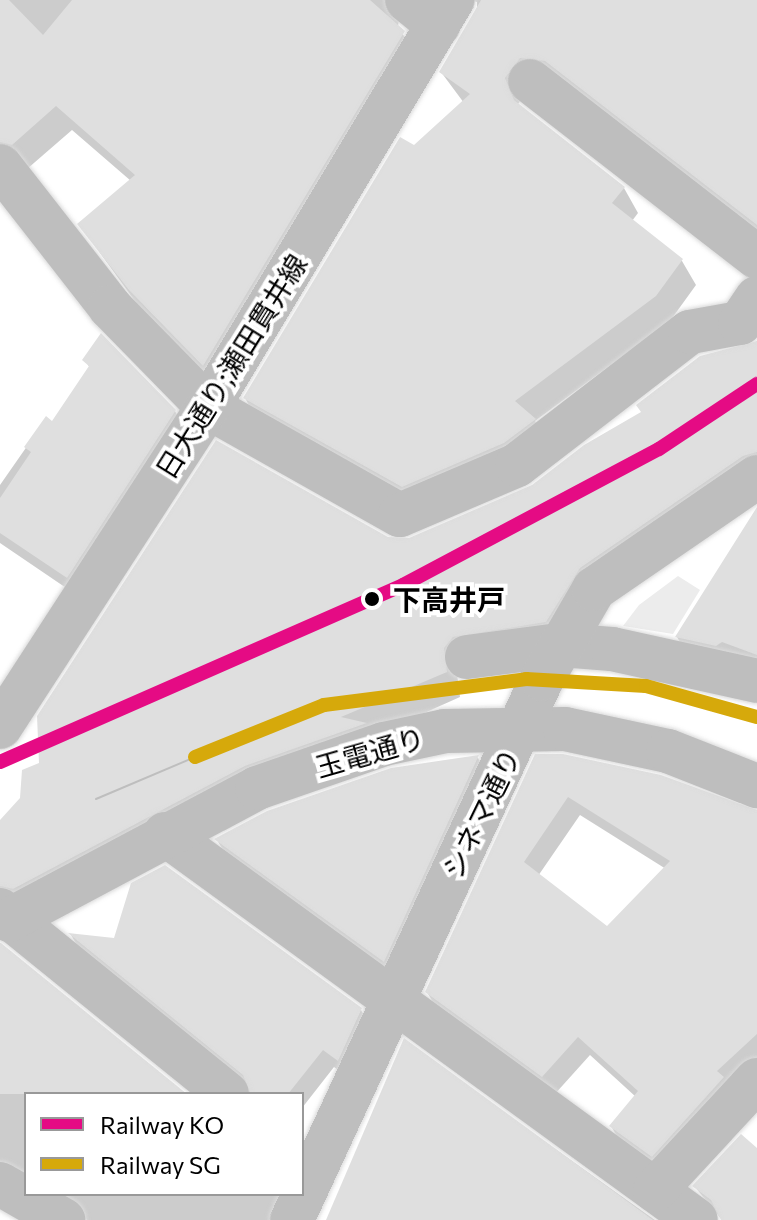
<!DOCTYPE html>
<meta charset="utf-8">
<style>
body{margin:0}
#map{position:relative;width:757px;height:1220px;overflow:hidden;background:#fff;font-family:Commissioner,"Noto Sans JP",sans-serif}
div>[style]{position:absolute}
.green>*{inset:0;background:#ececec}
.shadow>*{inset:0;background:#0003}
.building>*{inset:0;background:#dfdfdf}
.roads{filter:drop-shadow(0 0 2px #dbdbdb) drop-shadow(0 0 2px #dbdbdb)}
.minor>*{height:44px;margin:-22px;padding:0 22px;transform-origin:22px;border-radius:22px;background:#bebebe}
.major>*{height:44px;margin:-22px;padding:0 22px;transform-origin:22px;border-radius:22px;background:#bebebe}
.tram>*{height:2px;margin:-1px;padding:0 1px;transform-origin:1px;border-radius:1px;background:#bebebe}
.rail-1>*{height:14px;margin:-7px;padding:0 7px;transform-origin:7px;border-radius:7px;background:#e50b84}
.rail-2>*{height:14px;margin:-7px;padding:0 7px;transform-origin:7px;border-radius:7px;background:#d6a90b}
.dots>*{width:22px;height:22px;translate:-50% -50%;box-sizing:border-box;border:4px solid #fff;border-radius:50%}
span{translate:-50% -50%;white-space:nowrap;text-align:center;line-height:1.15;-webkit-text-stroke:8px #fff;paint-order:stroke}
.street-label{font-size:28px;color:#000}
.stop-label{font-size:28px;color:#000;font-weight:700}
.left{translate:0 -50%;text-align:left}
.legend{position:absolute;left:24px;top:1092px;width:280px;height:104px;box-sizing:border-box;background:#fff;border:2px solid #999;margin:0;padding:10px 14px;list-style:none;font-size:24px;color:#000}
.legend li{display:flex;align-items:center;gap:16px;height:40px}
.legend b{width:40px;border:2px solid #999}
</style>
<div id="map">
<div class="green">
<div style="clip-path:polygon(678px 576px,700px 590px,673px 634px,623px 626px,639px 605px)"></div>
</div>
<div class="shadow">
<div style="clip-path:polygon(0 0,424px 0,400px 10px,398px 27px,418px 57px,218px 389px,145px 315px,79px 224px,131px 181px,72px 130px,27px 169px,0 171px)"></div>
<div style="clip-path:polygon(470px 0,757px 2px,757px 237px,534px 82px,518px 104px,624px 188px,638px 213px,632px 221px,682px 261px,696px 285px,670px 321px,535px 421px,549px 444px,417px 511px,259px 423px,245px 398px,415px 148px,464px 103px,441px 72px,477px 13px,477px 2px)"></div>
<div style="clip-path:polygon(757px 341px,757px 481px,560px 646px,457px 674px,460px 697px,0 903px,0 823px,22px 799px,41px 764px,387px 539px,410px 540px,533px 487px)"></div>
<div style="clip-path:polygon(86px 362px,175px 411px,186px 431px,78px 596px,0 543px,0 485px,46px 419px,53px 423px,90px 368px)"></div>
<div style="clip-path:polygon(757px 510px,757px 675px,691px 662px,677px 637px)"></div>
<div style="clip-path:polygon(evenodd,536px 756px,757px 810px,757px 1064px,663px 1175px,622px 1145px,611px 1126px,636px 1097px,590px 1055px,554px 1095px,438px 1011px,427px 992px,536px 756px,580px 815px,666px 869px,607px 929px,538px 876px,580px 815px)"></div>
<div style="clip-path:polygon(478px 758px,487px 773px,393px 976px,226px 855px,217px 840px,391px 770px)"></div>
<div style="clip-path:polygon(71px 935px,361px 1010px,372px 1029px,349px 1078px,334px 1067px,302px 1108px,302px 1094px,251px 1094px,81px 952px)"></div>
<div style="clip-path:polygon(0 947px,184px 1094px,26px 1094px,26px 1182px,0 1181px)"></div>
<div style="clip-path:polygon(404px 1041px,655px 1220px,329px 1220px)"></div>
<div style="clip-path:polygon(757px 1151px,757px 1220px,722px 1220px,695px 1187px)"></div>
<div style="clip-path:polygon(45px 1194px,296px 1194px,286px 1220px,87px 1220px)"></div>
</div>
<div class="building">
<div style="clip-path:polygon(0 0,9px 0,43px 35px,72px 0,370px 0,405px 31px,203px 366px,129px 290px,77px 224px,135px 175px,56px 106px,12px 145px,0 142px)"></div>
<div style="clip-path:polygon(481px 0,757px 0,757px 225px,545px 61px,520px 58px,505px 78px,514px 100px,625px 187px,612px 203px,683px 259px,656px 296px,515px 401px,536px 419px,504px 443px,402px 487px,243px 398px,400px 137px,414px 145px,470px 94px,439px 72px)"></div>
<div style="clip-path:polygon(101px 333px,176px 410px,67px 578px,0 533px,0 498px,31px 452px,24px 447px,46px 416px,52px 421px,89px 366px,82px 360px)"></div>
<div style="clip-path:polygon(757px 341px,757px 452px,743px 456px,580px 568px,546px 622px,453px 637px,444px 648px,447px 672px,341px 717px,367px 723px,245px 766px,13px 889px,0 886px,0 820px,20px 798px,22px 770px,39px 763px,37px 716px,216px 440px,388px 537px,409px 538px,532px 485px,584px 445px,641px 412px,636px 405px,700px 356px)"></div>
<div style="clip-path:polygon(757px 507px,757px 655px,722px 642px,716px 646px,675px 637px)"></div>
<div style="clip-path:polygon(evenodd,535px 754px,563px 754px,661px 775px,757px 810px,757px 1034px,717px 1071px,724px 1077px,652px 1157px,609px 1126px,638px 1091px,578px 1037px,542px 1077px,425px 992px,535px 754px,568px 797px,670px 861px,607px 926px,524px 862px,568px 797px)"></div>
<div style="clip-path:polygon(479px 755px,384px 962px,214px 839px,267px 811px,391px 768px)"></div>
<div style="clip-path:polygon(165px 865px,362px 1008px,338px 1061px,323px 1050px,288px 1094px,251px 1094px,243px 1075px,68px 933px,114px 938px,131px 883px)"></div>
<div style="clip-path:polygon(0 943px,1px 943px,187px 1094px,0 1094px)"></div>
<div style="clip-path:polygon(404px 1038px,653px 1220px,326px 1220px)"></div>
<div style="clip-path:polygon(741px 1134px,757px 1148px,757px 1220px,721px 1220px,711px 1200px,692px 1186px)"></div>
</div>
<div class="roads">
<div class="minor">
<div style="left:407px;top:0;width:40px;rotate:39deg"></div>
<div style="left:530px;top:81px;width:287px;rotate:37.8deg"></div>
<div style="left:0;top:166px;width:179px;rotate:52deg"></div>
<div style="left:110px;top:307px;width:140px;rotate:45.6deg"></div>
<div style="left:208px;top:407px;width:220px;rotate:29.4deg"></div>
<div style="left:400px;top:515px;width:127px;rotate:-23.1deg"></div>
<div style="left:517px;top:465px;width:218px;rotate:-37.6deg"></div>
<div style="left:690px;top:332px;width:51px;rotate:-10.2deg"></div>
<div style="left:740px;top:323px;width:30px;rotate:-56deg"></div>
<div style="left:467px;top:657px;width:94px;rotate:-7.4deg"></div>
<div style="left:560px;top:645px;width:52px;rotate:4.4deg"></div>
<div style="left:612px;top:649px;width:148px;rotate:12.4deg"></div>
<div style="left:165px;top:834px;width:656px;rotate:36.01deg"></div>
<div style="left:0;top:910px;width:292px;rotate:39deg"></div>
<div style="left:9px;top:920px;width:281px;rotate:-28deg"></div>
<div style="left:257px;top:788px;width:134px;rotate:-19.1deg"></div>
<div style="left:384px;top:744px;width:62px;rotate:-12deg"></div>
<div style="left:445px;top:731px;width:120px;rotate:-1deg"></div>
<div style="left:565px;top:729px;width:105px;rotate:12.1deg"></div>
<div style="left:668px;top:751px;width:96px;rotate:21.5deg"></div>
<div style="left:655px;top:1190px;width:150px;rotate:-47.2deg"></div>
<div style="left:292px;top:1220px;width:596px;rotate:-65.2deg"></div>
<div style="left:542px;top:679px;width:104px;rotate:-60deg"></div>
<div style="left:594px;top:589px;width:198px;rotate:-34.5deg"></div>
</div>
<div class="major">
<div style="left:0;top:727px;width:382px;rotate:-57deg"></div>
<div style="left:208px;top:407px;width:475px;rotate:-59deg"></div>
<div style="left:0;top:1184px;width:73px;rotate:29.7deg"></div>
</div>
</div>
<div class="tram">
<div style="left:96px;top:799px;width:108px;rotate:-23deg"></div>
</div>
<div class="rail-1">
<div style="left:0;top:762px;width:440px;rotate:-23.7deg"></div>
<div style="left:403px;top:585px;width:290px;rotate:-28deg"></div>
<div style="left:659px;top:449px;width:118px;rotate:-33.6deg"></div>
</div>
<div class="rail-2">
<div style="left:195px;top:757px;width:139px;rotate:-22deg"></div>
<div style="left:324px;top:705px;width:204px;rotate:-7.3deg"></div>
<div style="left:526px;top:679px;width:120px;rotate:3.3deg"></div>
<div style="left:646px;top:686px;width:115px;rotate:15.6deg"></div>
</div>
<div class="dots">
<div style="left:372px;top:599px;background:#000"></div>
</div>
<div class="street-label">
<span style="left:231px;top:366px;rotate:-58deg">日大通り;瀬田貫井線</span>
<span style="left:370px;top:752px;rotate:-16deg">玉電通り</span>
<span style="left:481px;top:813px;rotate:-64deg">シネマ通り</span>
</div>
<div class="stop-label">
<span class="left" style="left:393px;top:599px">下高井戸</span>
</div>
<ul class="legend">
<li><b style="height:10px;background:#e50b84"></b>Railway KO</li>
<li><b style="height:10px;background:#d6a90b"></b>Railway SG</li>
</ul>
</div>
